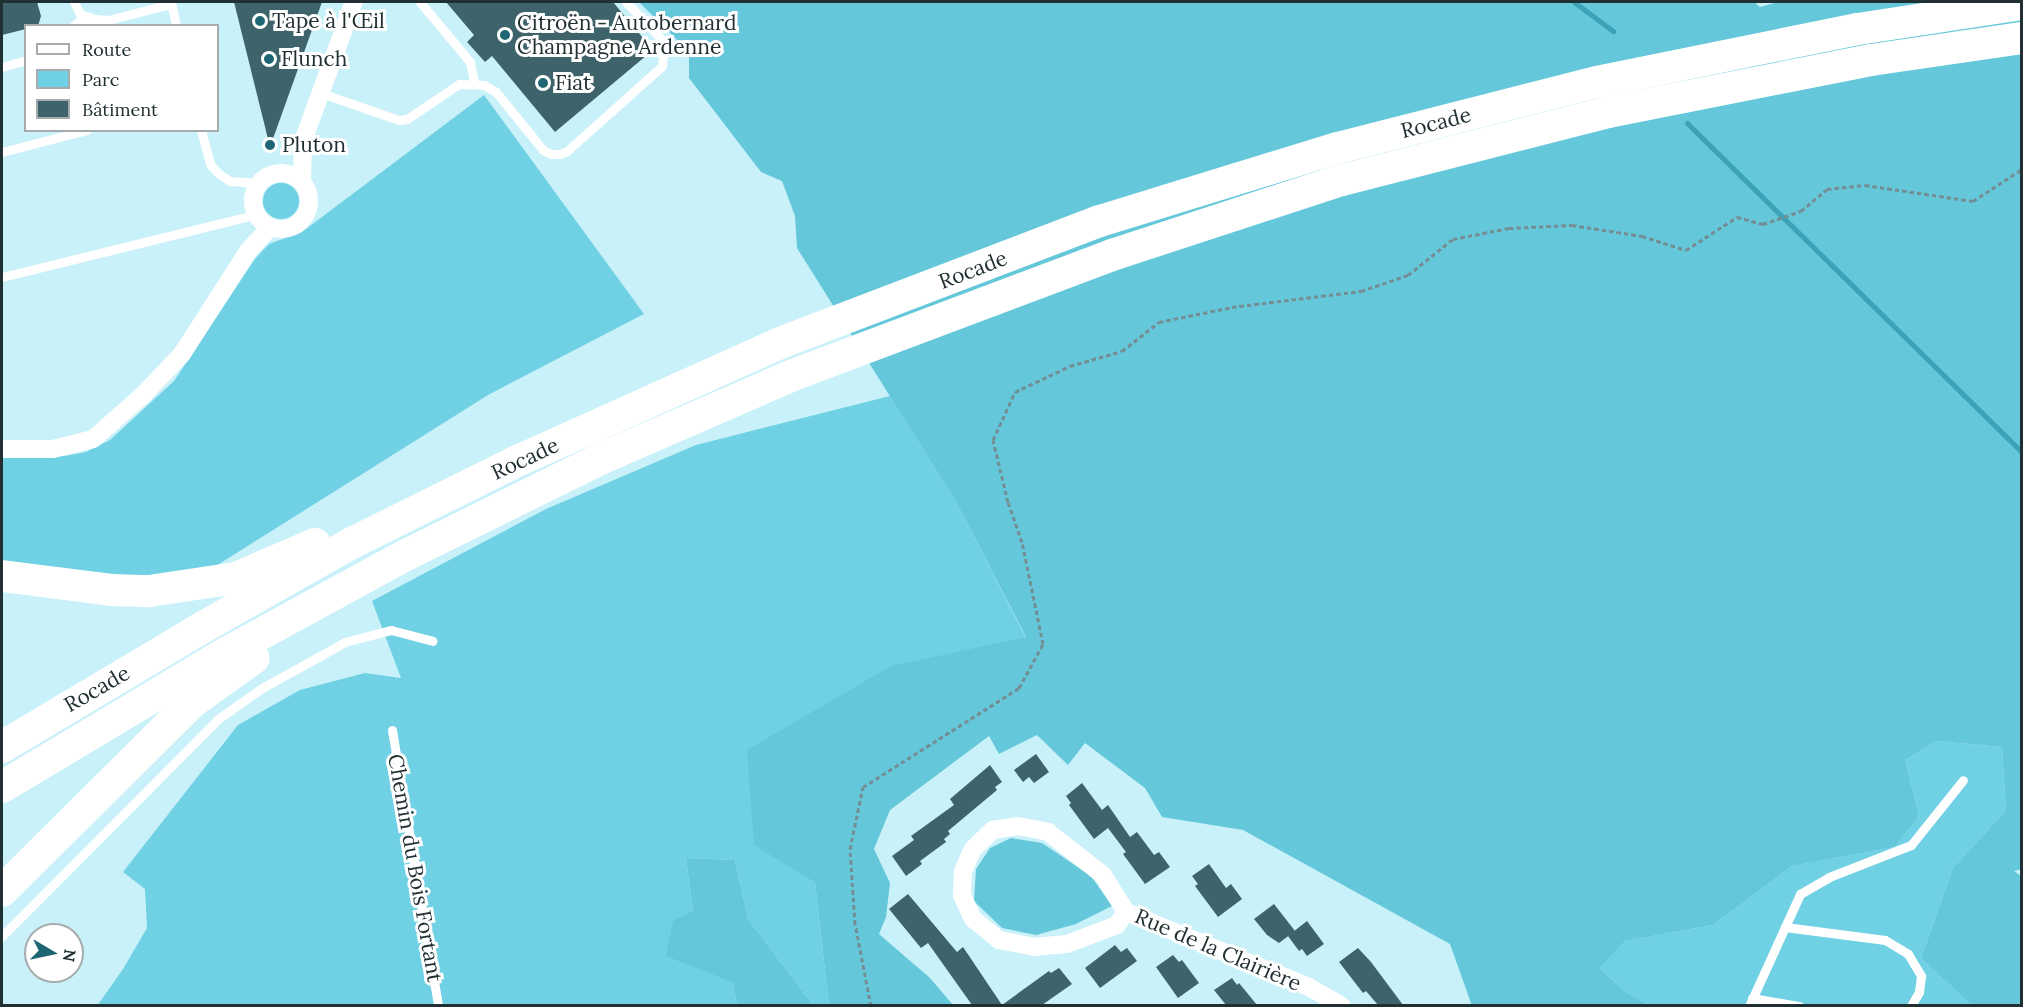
<!DOCTYPE html>
<meta charset="utf-8">
<style>
body{margin:0}
#map{position:relative;width:2023px;height:1007px;overflow:hidden;background:#c9f1f9;font-family:Lora,serif}
div>[style]{position:absolute}
.green>*{inset:0;background:#70d1e4}
.round{border-radius:50%}
.forest>*{inset:0;background:#64c7da}
.stream>*{height:5px;margin:-2.5px;padding:0 2.5px;transform-origin:2.5px;border-radius:2.5px;background:#3ca2b5}
.building>*{inset:0;background:#3f636a}
.path>*{height:3px;margin-top:-1.5px;transform-origin:0;background:repeating-linear-gradient(90deg,#738e94 0 4.5px,transparent 0 7.5px)}
.service>*{height:9px;margin:-4.5px;padding:0 4.5px;transform-origin:4.5px;border-radius:4.5px;background:#fff}
.minor>*{height:18px;margin:-9px;padding:0 9px;transform-origin:9px;border-radius:9px;background:#fff}
.minor>.ring{margin:-9px;padding:0;box-sizing:content-box;background:none;border:18px solid #fff;border-radius:50%}
.trunk>*{height:32px;margin:-16px;padding:0 16px;transform-origin:16px;border-radius:16px;background:#fff}
.dots>*{width:16px;height:16px;translate:-50% -50%;box-sizing:border-box;border:3px solid #fff;border-radius:50%}
span{translate:-50% -50%;white-space:nowrap;text-align:center;line-height:1.15;-webkit-text-stroke:6px #fff;paint-order:stroke}
.poi-label{font-size:21px;color:#213033}
.left{translate:0 -50%;text-align:left}
.street-label{font-size:21px;color:#213033}
.frame{position:absolute;inset:0;border:3px solid #213033;pointer-events:none}
.legend{position:absolute;left:24px;top:24px;width:195px;height:108px;box-sizing:border-box;background:#fff;border:2px solid #a6acad;margin:0;padding:8px 10px;list-style:none;font-size:18px;color:#213033}
.legend li{display:flex;align-items:center;gap:12px;height:30px}
.legend b{width:30px;border:2px solid #a6acad}
.north{position:absolute;left:24px;top:923px;width:60px;height:60px;box-sizing:border-box;background:#fff;border:2px solid #a6acad;border-radius:50%;rotate:99deg;font-size:16px;font-weight:700;line-height:24px;text-align:center;color:#213033}
.north::after{content:'';display:block;margin:auto;width:21px;height:27px;background:#1e6674;clip-path:polygon(50% 0,100% 100%,50% 72%,0 100%)}
</style>
<div id="map">
<div class="green">
<div style="clip-path:polygon(484px 95px,644px 314px,488px 395px,200px 576px,149px 584px,2px 562px,2px 458px,65px 456px,86px 452px,110px 440px,174px 381px,255px 259px,269px 244px,302px 232px)"></div>
<div class="round" style="left:263px;top:183px;width:36px;height:36px"></div>
<div style="clip-path:polygon(890px 396px,955px 500px,1026px 638px,898px 665px,754px 844px,815px 883px,829px 1005px,813px 1005px,748px 919px,735px 860px,686px 858px,693px 911px,732px 982px,737px 1005px,97px 1006px,123px 969px,147px 928px,145px 889px,123px 872px,238px 725px,300px 690px,365px 673px,401px 678px,372px 601px,546px 509px,696px 445px)"></div>
<div style="clip-path:polygon(1936px 741px,2002px 747px,2006px 810px,1953px 868px,1921px 958px,1971px 1005px,1650px 1005px,1627px 993px,1598px 967px,1625px 941px,1713px 925px,1792px 866px,1895px 847px,1919px 816px,1905px 760px)"></div>
</div>
<div class="forest">
<div style="clip-path:polygon(639px 2px,1754px 2px,1760px 7px,1778px 2px,2021px 2px,2022px 869px,2014px 871px,2021px 876px,2021px 1005px,1971px 1005px,1921px 958px,1953px 868px,2006px 810px,2002px 747px,1936px 741px,1905px 760px,1919px 816px,1895px 847px,1792px 866px,1713px 925px,1625px 941px,1599px 968px,1627px 993px,1650px 1005px,1472px 1006px,1450px 944px,1243px 830px,1162px 817px,1145px 788px,1085px 743px,1068px 765px,1037px 735px,999px 754px,989px 736px,890px 810px,874px 849px,890px 883px,886px 917px,879px 934px,930px 978px,953px 1005px,829px 1005px,815px 883px,754px 845px,747px 750px,891px 666px,1026px 637px,955px 500px,797px 248px,795px 216px,782px 181px,761px 172px,689px 78px,689px 52px)"></div>
<div style="clip-path:polygon(1011px 838px,1042px 843px,1091px 876px,1112px 906px,1076px 924px,1036px 935px,1002px 928px,974px 901px,976px 869px,990px 848px)"></div>
<div style="clip-path:polygon(686px 858px,735px 860px,748px 919px,813px 1005px,737px 1005px,732px 982px,666px 956px,673px 921px,693px 911px)"></div>
</div>
<div class="stream">
<div style="left:1574px;top:2px;width:49px;rotate:36.6deg"></div>
<div style="left:1687px;top:123px;width:470px;rotate:44.5deg"></div>
</div>
<div class="building">
<div style="clip-path:polygon(2px 2px,37px 2px,41px 16px,38px 26px,26px 26px,26px 29px,2px 35px)"></div>
<div style="clip-path:polygon(234px 2px,322px 2px,270px 147px)"></div>
<div style="clip-path:polygon(446px 2px,613px 2px,653px 50px,555px 132px,492px 56px,485px 62px,467px 42px,474px 35px)"></div>
<div style="clip-path:polygon(1036px 754px,1049px 772px,1034px 783px,1029px 777px,1023px 782px,1014px 770px)"></div>
<div style="clip-path:polygon(990px 765px,1002px 782px,995px 787px,997px 790px,948px 831px,950px 834px,944px 839px,946px 842px,920px 861px,922px 864px,906px 876px,892px 856px,914px 840px,911px 836px,954px 805px,950px 799px)"></div>
<div style="clip-path:polygon(1082px 783px,1102px 810px,1108px 805px,1130px 837px,1137px 832px,1154px 855px,1159px 852px,1170px 867px,1145px 884px,1123px 854px,1126px 852px,1108px 828px,1094px 839px,1069px 805px,1071px 803px,1066px 796px)"></div>
<div style="clip-path:polygon(1209px 864px,1226px 888px,1231px 884px,1242px 899px,1218px 917px,1195px 886px,1198px 884px,1192px 876px)"></div>
<div style="clip-path:polygon(908px 894px,957px 952px,963px 947px,1002px 1005px,1049px 971px,1051px 973px,1059px 968px,1072px 984px,1042px 1005px,972px 1005px,928px 943px,921px 948px,889px 909px)"></div>
<div style="clip-path:polygon(1274px 904px,1295px 931px,1279px 943px,1267px 935px,1254px 919px)"></div>
<div style="clip-path:polygon(1307px 921px,1324px 944px,1307px 956px,1302px 949px,1299px 951px,1288px 936px)"></div>
<div style="clip-path:polygon(1115px 945px,1121px 952px,1127px 948px,1137px 961px,1100px 988px,1085px 968px)"></div>
<div style="clip-path:polygon(1358px 948px,1371px 962px,1403px 1005px,1378px 1005px,1366px 991px,1363px 993px,1339px 962px)"></div>
<div style="clip-path:polygon(1173px 955px,1179px 962px,1182px 960px,1199px 983px,1178px 998px,1156px 967px)"></div>
<div style="clip-path:polygon(1232px 978px,1237px 985px,1239px 983px,1257px 1005px,1226px 1005px,1214px 990px)"></div>
</div>
<div class="path">
<div style="left:871px;top:1006px;width:84px;rotate:-101deg"></div>
<div style="left:855px;top:924px;width:75px;rotate:-93.8deg"></div>
<div style="left:850px;top:849px;width:63px;rotate:-78.2deg"></div>
<div style="left:863px;top:787px;width:185px;rotate:-32.4deg"></div>
<div style="left:1019px;top:688px;width:50px;rotate:-61.4deg"></div>
<div style="left:1043px;top:644px;width:104px;rotate:-101.6deg"></div>
<div style="left:1022px;top:542px;width:42px;rotate:-109.3deg"></div>
<div style="left:1008px;top:502px;width:64px;rotate:-103.6deg"></div>
<div style="left:993px;top:440px;width:53px;rotate:-65.4deg"></div>
<div style="left:1015px;top:392px;width:61px;rotate:-25.3deg"></div>
<div style="left:1070px;top:366px;width:54px;rotate:-16.1deg"></div>
<div style="left:1122px;top:351px;width:47px;rotate:-38.1deg"></div>
<div style="left:1159px;top:322px;width:75px;rotate:-11.6deg"></div>
<div style="left:1232px;top:307px;width:130px;rotate:-7.1deg"></div>
<div style="left:1361px;top:291px;width:50px;rotate:-18.8deg"></div>
<div style="left:1408px;top:275px;width:58px;rotate:-38.7deg"></div>
<div style="left:1453px;top:239px;width:57px;rotate:-11.1deg"></div>
<div style="left:1509px;top:228px;width:63px;rotate:-2.7deg"></div>
<div style="left:1572px;top:225px;width:71px;rotate:8.9deg"></div>
<div style="left:1642px;top:236px;width:46px;rotate:17.7deg"></div>
<div style="left:1686px;top:250px;width:61px;rotate:-32.9deg"></div>
<div style="left:1737px;top:217px;width:27px;rotate:15deg"></div>
<div style="left:1763px;top:224px;width:40px;rotate:-18.9deg"></div>
<div style="left:1801px;top:211px;width:34px;rotate:-40deg"></div>
<div style="left:1827px;top:189px;width:38px;rotate:-6deg"></div>
<div style="left:1865px;top:185px;width:109px;rotate:8.4deg"></div>
<div style="left:1973px;top:201px;width:59px;rotate:-33.1deg"></div>
</div>
<div class="service">
<div style="left:74px;top:2px;width:13px;rotate:63deg"></div>
<div style="left:80px;top:14px;width:16px;rotate:18deg"></div>
<div style="left:95px;top:19px;width:13px;rotate:4deg"></div>
<div style="left:108px;top:20px;width:65px;rotate:-14.3deg"></div>
<div style="left:171px;top:2px;width:25px;rotate:78deg"></div>
<div style="left:420px;top:2px;width:78px;rotate:50.2deg"></div>
<div style="left:470px;top:62px;width:21px;rotate:79deg"></div>
<div style="left:73px;top:26px;width:6px;rotate:-39deg"></div>
<div style="left:78px;top:22px;width:15px;rotate:-8deg"></div>
<div style="left:2px;top:67px;width:25px;rotate:-16deg"></div>
<div style="left:321px;top:93px;width:83px;rotate:19.1deg"></div>
<div style="left:399px;top:120px;width:8px;rotate:-7deg"></div>
<div style="left:407px;top:119px;width:63px;rotate:-33.9deg"></div>
<div style="left:459px;top:84px;width:25px;rotate:2deg"></div>
<div style="left:484px;top:85px;width:14px;rotate:30deg"></div>
<div style="left:496px;top:92px;width:75px;rotate:51deg"></div>
<div style="left:543px;top:150px;width:9px;rotate:27deg"></div>
<div style="left:551px;top:154px;width:9px"></div>
<div style="left:560px;top:154px;width:8px;rotate:-23deg"></div>
<div style="left:567px;top:151px;width:127px;rotate:-41.8deg"></div>
<div style="left:662px;top:66px;width:24px;rotate:-85deg"></div>
<div style="left:664px;top:42px;width:55px;rotate:-133.5deg"></div>
<div style="left:201px;top:130px;width:35px;rotate:75deg"></div>
<div style="left:210px;top:164px;width:13px;rotate:48deg"></div>
<div style="left:219px;top:174px;width:13px;rotate:32deg"></div>
<div style="left:230px;top:181px;width:29px;rotate:4deg"></div>
<div style="left:2px;top:152px;width:88px;rotate:-14.5deg"></div>
<div style="left:2px;top:277px;width:260px;rotate:-13.8deg"></div>
<div style="left:392px;top:730px;width:280px;rotate:80.5deg"></div>
<div style="left:1785px;top:927px;width:101px;rotate:7.4deg"></div>
<div style="left:1885px;top:940px;width:27px;rotate:31deg"></div>
<div style="left:1908px;top:954px;width:26px;rotate:59deg"></div>
<div style="left:1921px;top:976px;width:16px;rotate:97deg"></div>
<div style="left:1919px;top:992px;width:16px;rotate:120deg"></div>
<div style="left:2px;top:936px;width:306px;rotate:-45.1deg"></div>
<div style="left:218px;top:719px;width:54px;rotate:-35.2deg"></div>
<div style="left:262px;top:688px;width:95px;rotate:-29deg"></div>
<div style="left:345px;top:642px;width:48px;rotate:-14.6deg"></div>
<div style="left:391px;top:630px;width:43px;rotate:14.7deg"></div>
<div style="left:1752px;top:998px;width:48px;rotate:9.7deg"></div>
<div style="left:1749px;top:1006px;width:123px;rotate:-65.5deg"></div>
<div style="left:1800px;top:894px;width:34px;rotate:-30deg"></div>
<div style="left:1829px;top:877px;width:88px;rotate:-21.3deg"></div>
<div style="left:1911px;top:845px;width:83px;rotate:-51.3deg"></div>
</div>
<div class="minor">
<div class="ring" style="left:253px;top:173px;width:38px;height:38px"></div>
<div style="left:302px;top:182px;width:41px;rotate:-88.6deg"></div>
<div style="left:303px;top:141px;width:148px;rotate:-69.9deg"></div>
<div style="left:2px;top:449px;width:51px"></div>
<div style="left:53px;top:449px;width:41px;rotate:-14deg"></div>
<div style="left:93px;top:439px;width:65px;rotate:-41.3deg"></div>
<div style="left:142px;top:396px;width:58px;rotate:-46.4deg"></div>
<div style="left:182px;top:354px;width:122px;rotate:-57.3deg"></div>
<div style="left:248px;top:251px;width:33px;rotate:-47deg"></div>
<div style="left:1126px;top:912px;width:16px;rotate:125deg"></div>
<div style="left:1117px;top:925px;width:53px;rotate:159.2deg"></div>
<div style="left:1067px;top:944px;width:32px;rotate:175deg"></div>
<div style="left:1035px;top:947px;width:37px;rotate:-169deg"></div>
<div style="left:999px;top:940px;width:33px;rotate:-141deg"></div>
<div style="left:973px;top:919px;width:26px;rotate:-115deg"></div>
<div style="left:962px;top:895px;width:24px;rotate:-88deg"></div>
<div style="left:963px;top:871px;width:24px;rotate:-66deg"></div>
<div style="left:973px;top:849px;width:28px;rotate:-44deg"></div>
<div style="left:993px;top:830px;width:25px;rotate:-9deg"></div>
<div style="left:1018px;top:826px;width:31px;rotate:11deg"></div>
<div style="left:1048px;top:832px;width:70px;rotate:38deg"></div>
<div style="left:1103px;top:875px;width:44px;rotate:58.1deg"></div>
<div style="left:1126px;top:912px;width:198px;rotate:22.3deg"></div>
<div style="left:1309px;top:987px;width:38px;rotate:30deg"></div>
</div>
<div class="trunk">
<div style="left:2px;top:576px;width:110px;rotate:7.3deg"></div>
<div style="left:111px;top:590px;width:38px;rotate:2deg"></div>
<div style="left:149px;top:591px;width:88px;rotate:-8.5deg"></div>
<div style="left:236px;top:578px;width:86px;rotate:-23.3deg"></div>
<div style="left:2px;top:747px;width:228px;rotate:-30.8deg"></div>
<div style="left:198px;top:630px;width:177px;rotate:-29.5deg"></div>
<div style="left:352px;top:543px;width:180px;rotate:-26.4deg"></div>
<div style="left:513px;top:463px;width:293px;rotate:-24.2deg"></div>
<div style="left:780px;top:343px;width:342px;rotate:-20.9deg"></div>
<div style="left:1100px;top:221px;width:249px;rotate:-17.1deg"></div>
<div style="left:1338px;top:148px;width:267px;rotate:-14.3deg"></div>
<div style="left:1597px;top:82px;width:266px;rotate:-11.5deg"></div>
<div style="left:1858px;top:29px;width:166px;rotate:-8.7deg"></div>
<div style="left:2px;top:787px;width:263px;rotate:-30.9deg"></div>
<div style="left:228px;top:652px;width:203px;rotate:-28.6deg"></div>
<div style="left:406px;top:555px;width:216px;rotate:-26.3deg"></div>
<div style="left:600px;top:459px;width:210px;rotate:-23.5deg"></div>
<div style="left:793px;top:375px;width:341px;rotate:-20.6deg"></div>
<div style="left:1112px;top:255px;width:242px;rotate:-18.1deg"></div>
<div style="left:1342px;top:180px;width:275px;rotate:-14.3deg"></div>
<div style="left:1608px;top:112px;width:268px;rotate:-11.2deg"></div>
<div style="left:1871px;top:60px;width:153px;rotate:-8.3deg"></div>
<div style="left:2px;top:891px;width:267px;rotate:-44.8deg"></div>
<div style="left:191px;top:703px;width:77px;rotate:-35.5deg"></div>
</div>
<div class="dots">
<div style="left:260px;top:21px;background:#1e6674"></div>
<div style="left:505px;top:35px;background:#1e6674"></div>
<div style="left:269px;top:59px;background:#1e6674"></div>
<div style="left:543px;top:83px;background:#1e6674"></div>
<div style="left:270px;top:145px;background:#1e6674"></div>
</div>
<div class="poi-label">
<span class="left" style="left:272px;top:21px">Tape à l'Œil</span>
<span class="left" style="left:517px;top:35px">Citroën - Autobernard<br>Champagne Ardenne</span>
<span class="left" style="left:281px;top:59px">Flunch</span>
<span class="left" style="left:555px;top:83px">Fiat</span>
<span class="left" style="left:282px;top:145px">Pluton</span>
</div>
<div class="street-label">
<span style="left:1436px;top:123px;rotate:-14deg">Rocade</span>
<span style="left:973px;top:270px;rotate:-21deg">Rocade</span>
<span style="left:525px;top:459px;rotate:-25deg">Rocade</span>
<span style="left:97px;top:689px;rotate:-30deg">Rocade</span>
<span style="left:415px;top:868px;rotate:80deg">Chemin du Bois Fortant</span>
<span style="left:1218px;top:950px;rotate:23deg">Rue de la Clairière</span>
</div>
<div class="frame"></div>
<ul class="legend">
<li><b style="height:8px;background:#fff"></b>Route</li>
<li><b style="height:16px;background:#70d1e4"></b>Parc</li>
<li><b style="height:16px;background:#3f636a"></b>Bâtiment</li>
</ul>
<div class="north">N</div>
</div>
